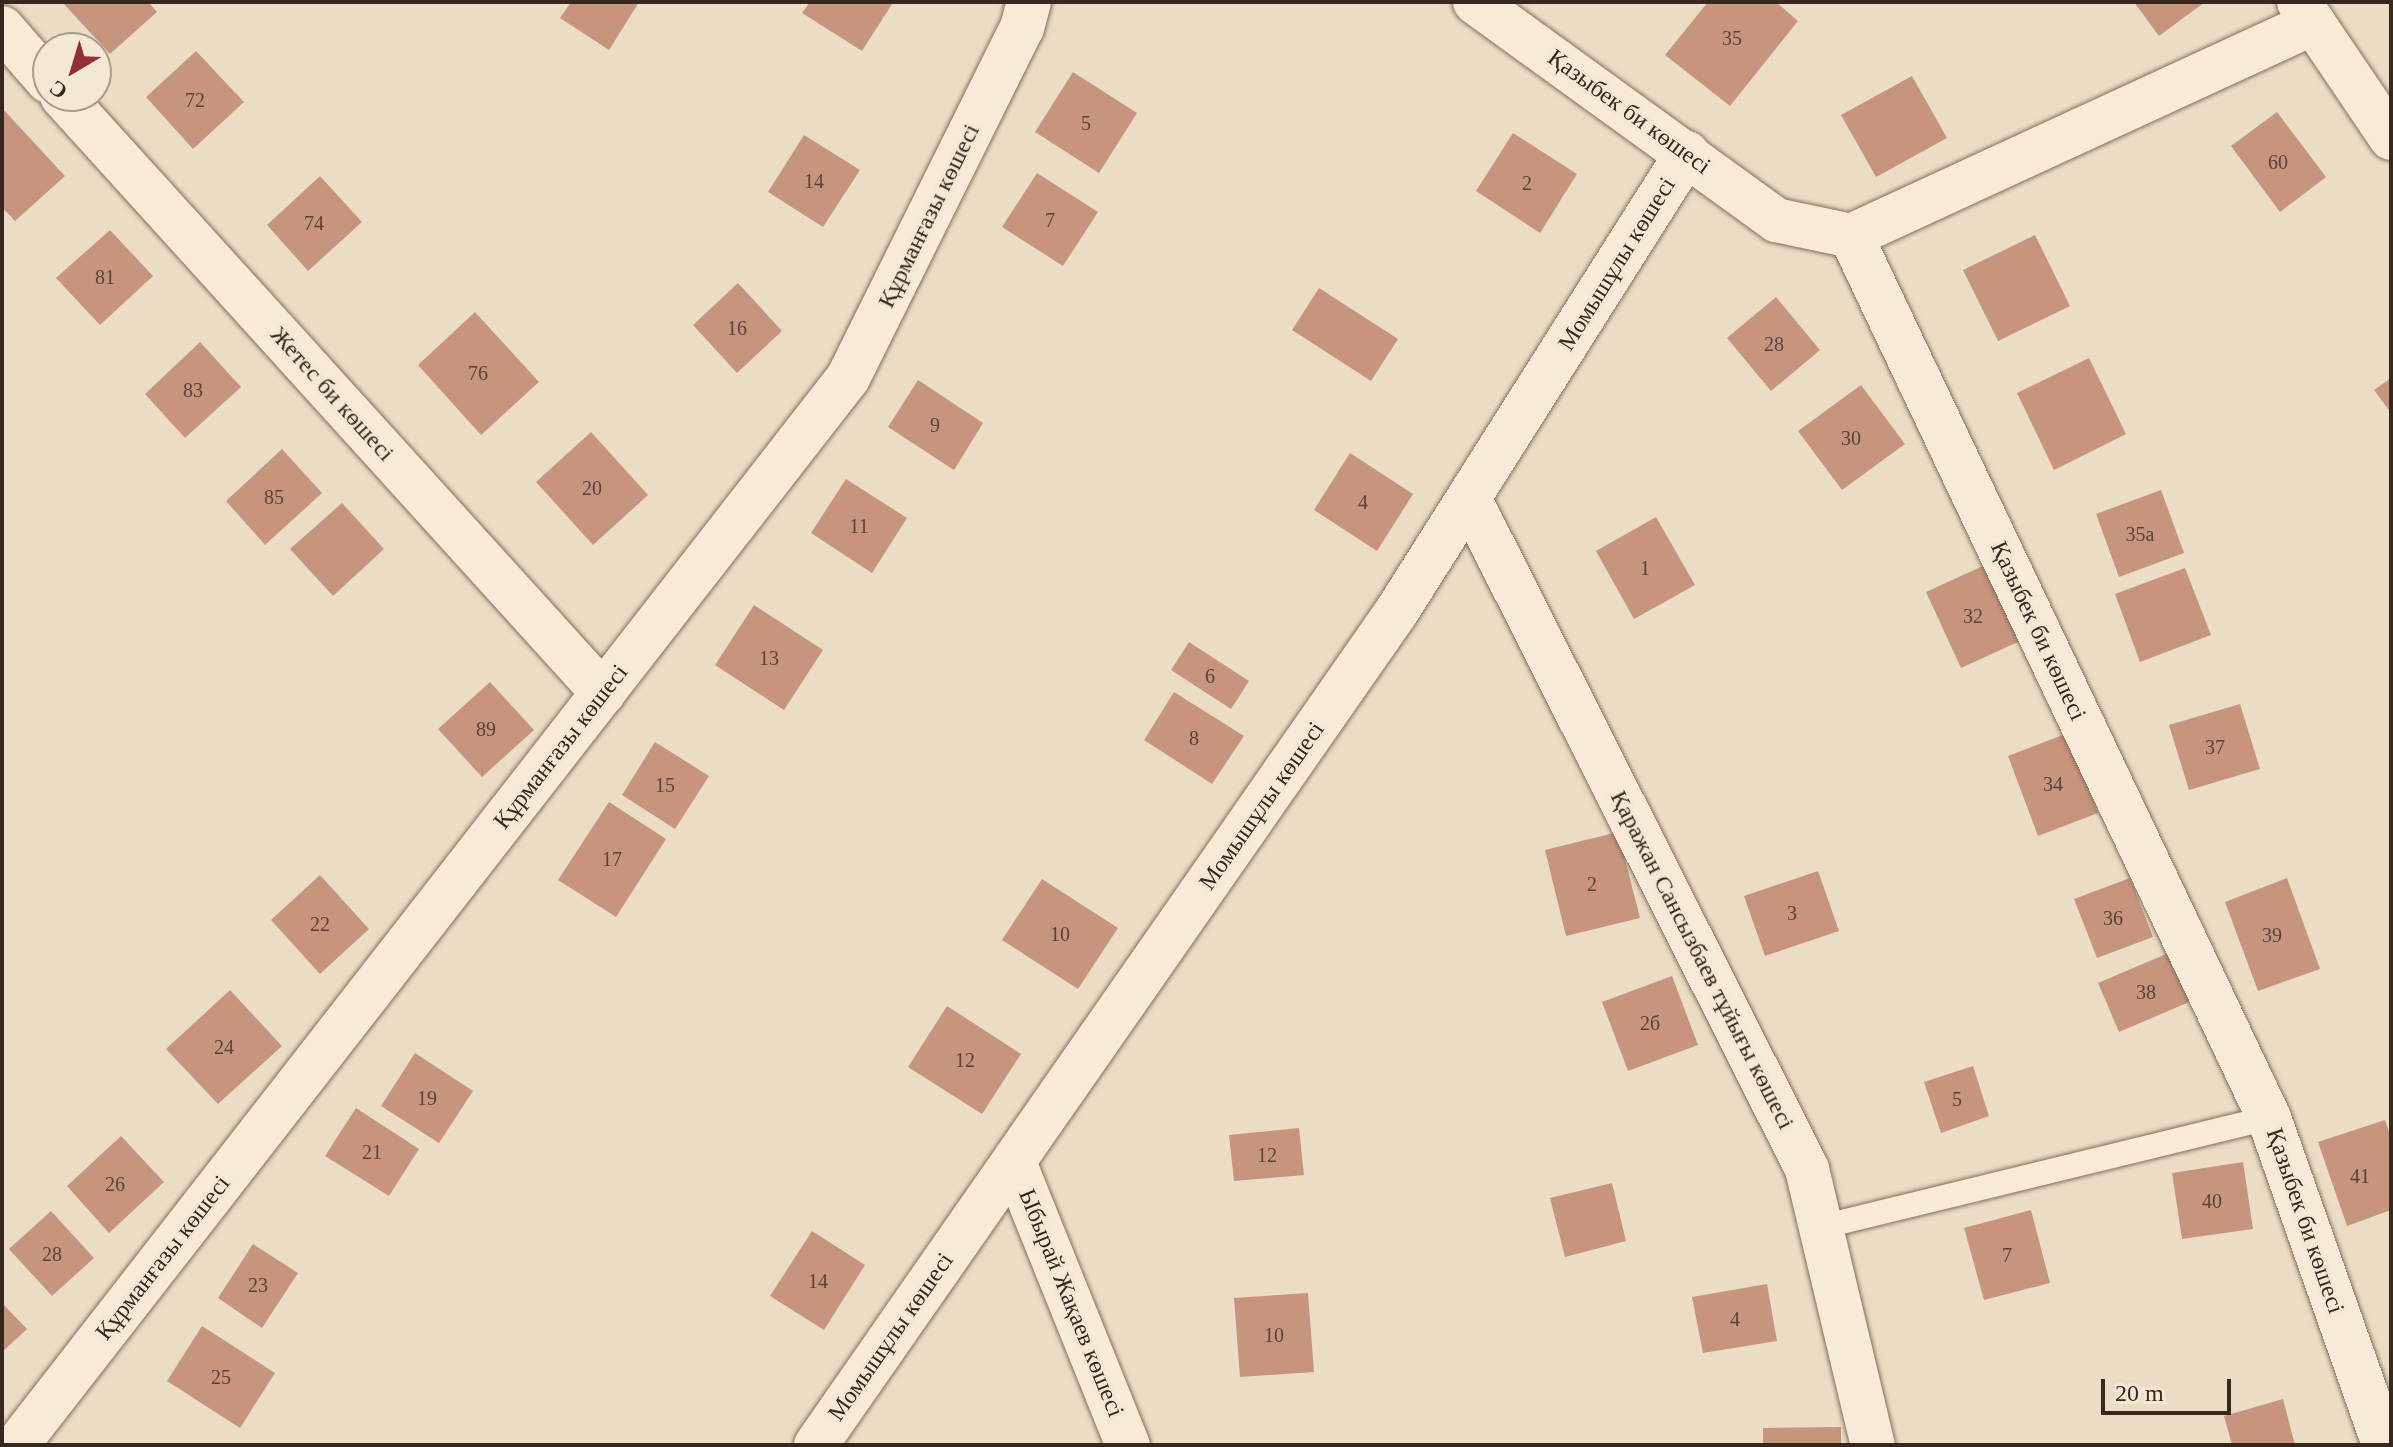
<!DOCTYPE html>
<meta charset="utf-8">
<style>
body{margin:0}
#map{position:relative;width:2393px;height:1447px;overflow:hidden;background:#ebddc5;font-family:"Times New Roman",serif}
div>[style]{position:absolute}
.building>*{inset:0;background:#c7957d}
.roads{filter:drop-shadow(0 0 2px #856e5c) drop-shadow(0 0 2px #856e5c)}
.lane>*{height:24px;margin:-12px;padding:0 12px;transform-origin:12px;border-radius:12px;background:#f7ebd8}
.street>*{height:44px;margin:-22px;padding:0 22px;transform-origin:22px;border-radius:22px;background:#f7ebd8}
span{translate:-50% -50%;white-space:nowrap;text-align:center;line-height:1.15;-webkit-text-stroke:7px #f3e8d4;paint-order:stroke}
.number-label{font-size:20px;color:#5a4336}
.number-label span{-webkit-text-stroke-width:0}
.street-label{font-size:24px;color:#36281f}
.frame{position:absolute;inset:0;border:4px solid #36281f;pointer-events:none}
.north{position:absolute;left:32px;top:32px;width:80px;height:80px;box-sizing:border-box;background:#f3e8d4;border:2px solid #a79b8c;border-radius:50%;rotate:218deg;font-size:22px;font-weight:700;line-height:32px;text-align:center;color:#36281f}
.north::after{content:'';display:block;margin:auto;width:28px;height:36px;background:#913039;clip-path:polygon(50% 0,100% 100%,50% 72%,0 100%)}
.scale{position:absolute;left:2101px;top:1379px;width:130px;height:36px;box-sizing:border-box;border:4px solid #36281f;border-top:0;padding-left:10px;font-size:24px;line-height:28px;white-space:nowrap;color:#36281f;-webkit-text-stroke:6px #f3e8d4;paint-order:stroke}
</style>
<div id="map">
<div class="building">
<div style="clip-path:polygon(62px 2px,148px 2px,157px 12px,110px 54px)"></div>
<div style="clip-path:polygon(571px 2px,639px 2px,609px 50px,560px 18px)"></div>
<div style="clip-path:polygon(810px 2px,890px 2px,892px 4px,862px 51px,802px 13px)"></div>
<div style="clip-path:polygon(1708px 2px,1776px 2px,1798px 21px,1730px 106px,1665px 55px)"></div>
<div style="clip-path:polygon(2134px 2px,2205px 2px,2159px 36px)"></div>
<div style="clip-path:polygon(196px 51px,244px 102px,193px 149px,146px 97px)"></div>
<div style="clip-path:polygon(1073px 72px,1137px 113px,1099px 173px,1035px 132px)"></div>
<div style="clip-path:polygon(1912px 76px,1947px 138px,1876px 177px,1841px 115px)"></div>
<div style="clip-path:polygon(2px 108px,65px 176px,15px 221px,2px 207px)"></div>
<div style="clip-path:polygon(2277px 112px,2326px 177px,2280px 212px,2231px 146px)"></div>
<div style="clip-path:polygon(1513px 133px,1577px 174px,1540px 233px,1476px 191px)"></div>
<div style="clip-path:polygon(804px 135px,860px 170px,823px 227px,768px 192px)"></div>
<div style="clip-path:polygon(1037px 173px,1098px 212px,1063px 266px,1002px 227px)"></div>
<div style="clip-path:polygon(320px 176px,362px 222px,308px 271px,267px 225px)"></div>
<div style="clip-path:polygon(110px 230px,153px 276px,100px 325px,56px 278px)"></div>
<div style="clip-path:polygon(2035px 235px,2070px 306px,1998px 341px,1963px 270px)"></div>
<div style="clip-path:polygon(738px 283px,782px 331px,737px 373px,693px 325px)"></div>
<div style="clip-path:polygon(1319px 288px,1398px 339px,1371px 381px,1292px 330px)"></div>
<div style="clip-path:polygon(1776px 297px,1820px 350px,1771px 391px,1727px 338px)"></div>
<div style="clip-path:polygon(475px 312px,539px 382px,481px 435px,418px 365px)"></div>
<div style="clip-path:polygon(200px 342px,241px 387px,185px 438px,145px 394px)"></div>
<div style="clip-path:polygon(2089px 358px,2126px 434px,2054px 470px,2017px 393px)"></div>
<div style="clip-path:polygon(2391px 378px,2391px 413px,2374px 390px)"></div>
<div style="clip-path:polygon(918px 380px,983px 423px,954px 470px,888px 427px)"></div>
<div style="clip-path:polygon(1861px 385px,1905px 444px,1842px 490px,1798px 431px)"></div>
<div style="clip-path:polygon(591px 432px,648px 495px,593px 545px,536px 482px)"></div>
<div style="clip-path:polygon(282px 449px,322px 493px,265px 545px,226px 501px)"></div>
<div style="clip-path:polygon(1350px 453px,1413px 494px,1377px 551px,1314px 510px)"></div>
<div style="clip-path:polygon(846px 479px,907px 518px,872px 573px,811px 533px)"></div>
<div style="clip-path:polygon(2161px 490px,2184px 553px,2119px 577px,2096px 514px)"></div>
<div style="clip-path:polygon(342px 503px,384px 549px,333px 596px,290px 549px)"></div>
<div style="clip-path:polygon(1656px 517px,1695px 585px,1634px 619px,1596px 551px)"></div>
<div style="clip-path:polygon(1985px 565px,2020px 641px,1961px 668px,1926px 592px)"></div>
<div style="clip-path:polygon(2185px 568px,2211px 635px,2140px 662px,2115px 594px)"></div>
<div style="clip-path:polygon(754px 605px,823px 650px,784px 710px,715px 665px)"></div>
<div style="clip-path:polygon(1189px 642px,1249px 681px,1231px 709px,1171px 670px)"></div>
<div style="clip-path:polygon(490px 682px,534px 730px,482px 777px,438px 729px)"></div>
<div style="clip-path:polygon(1174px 692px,1244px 736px,1212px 784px,1144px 740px)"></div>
<div style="clip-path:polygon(2240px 704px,2260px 769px,2189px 790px,2169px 725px)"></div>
<div style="clip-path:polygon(2068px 733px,2098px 813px,2038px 836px,2008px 756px)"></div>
<div style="clip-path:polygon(655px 742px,709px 776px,675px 829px,622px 795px)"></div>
<div style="clip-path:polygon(609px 802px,666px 839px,616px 917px,558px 880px)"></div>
<div style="clip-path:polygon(1618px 832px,1640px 918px,1566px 936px,1545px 850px)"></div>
<div style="clip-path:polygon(1818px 871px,1839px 931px,1765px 956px,1744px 896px)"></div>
<div style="clip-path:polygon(320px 875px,369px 929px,320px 974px,271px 920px)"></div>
<div style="clip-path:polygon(2130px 878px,2153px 937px,2097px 958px,2074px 899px)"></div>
<div style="clip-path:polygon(2287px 878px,2320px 969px,2258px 991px,2225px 902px)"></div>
<div style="clip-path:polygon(1042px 879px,1118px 928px,1078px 989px,1002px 940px)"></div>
<div style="clip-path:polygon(2173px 951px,2194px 1000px,2119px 1032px,2098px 983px)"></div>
<div style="clip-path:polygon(1672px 976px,1698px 1045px,1628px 1071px,1602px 1002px)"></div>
<div style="clip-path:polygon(230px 990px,282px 1046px,218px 1104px,166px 1049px)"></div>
<div style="clip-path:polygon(947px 1006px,1021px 1054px,982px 1114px,908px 1067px)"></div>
<div style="clip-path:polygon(415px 1053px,473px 1091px,439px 1143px,381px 1106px)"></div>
<div style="clip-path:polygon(1973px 1066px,1989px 1116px,1941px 1133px,1924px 1082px)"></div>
<div style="clip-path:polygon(356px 1108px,419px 1149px,389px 1196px,325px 1156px)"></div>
<div style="clip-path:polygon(2385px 1120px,2391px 1138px,2391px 1210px,2347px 1226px,2318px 1142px)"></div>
<div style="clip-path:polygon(1299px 1128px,1304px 1175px,1234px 1181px,1229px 1135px)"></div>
<div style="clip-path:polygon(121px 1136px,164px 1182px,109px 1233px,67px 1186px)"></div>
<div style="clip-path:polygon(2243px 1162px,2253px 1229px,2182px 1239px,2172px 1173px)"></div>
<div style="clip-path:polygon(1612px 1183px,1626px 1241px,1565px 1257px,1550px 1198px)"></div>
<div style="clip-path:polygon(2031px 1210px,2050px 1283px,1984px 1300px,1964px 1228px)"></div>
<div style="clip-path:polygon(51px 1211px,94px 1258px,52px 1296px,9px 1249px)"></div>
<div style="clip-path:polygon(812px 1231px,865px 1265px,824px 1330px,770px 1296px)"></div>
<div style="clip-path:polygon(253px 1244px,298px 1273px,262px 1328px,218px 1298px)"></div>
<div style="clip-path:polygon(1767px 1284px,1777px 1341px,1703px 1353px,1692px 1297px)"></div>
<div style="clip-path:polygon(1308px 1293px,1314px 1372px,1240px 1377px,1234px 1298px)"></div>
<div style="clip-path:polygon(2px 1303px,27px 1329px,2px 1352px)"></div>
<div style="clip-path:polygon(202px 1326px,275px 1373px,240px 1428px,167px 1381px)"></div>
<div style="clip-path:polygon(2283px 1399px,2295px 1445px,2232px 1445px,2224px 1416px)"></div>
<div style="clip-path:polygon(1841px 1427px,1841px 1445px,1763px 1445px,1763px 1428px)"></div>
</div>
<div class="roads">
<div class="lane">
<div style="left:1821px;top:1227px;width:461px;rotate:-13.7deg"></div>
</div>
<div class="street">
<div style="left:1475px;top:2px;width:372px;rotate:35.9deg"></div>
<div style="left:1776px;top:220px;width:77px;rotate:12deg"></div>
<div style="left:1851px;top:236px;width:976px;rotate:64.64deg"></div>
<div style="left:2269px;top:1118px;width:347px;rotate:70.6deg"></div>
<div style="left:2299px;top:2px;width:164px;rotate:55.9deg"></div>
<div style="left:2px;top:28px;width:70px;rotate:49deg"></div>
<div style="left:62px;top:96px;width:806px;rotate:47.82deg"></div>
<div style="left:1851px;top:236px;width:509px;rotate:-24.75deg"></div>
<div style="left:1469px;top:498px;width:751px;rotate:63.26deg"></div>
<div style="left:1807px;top:1169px;width:284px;rotate:76.6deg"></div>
<div style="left:1014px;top:1162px;width:305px;rotate:68.1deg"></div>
<div style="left:17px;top:1445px;width:1352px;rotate:-52.09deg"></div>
<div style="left:848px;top:378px;width:391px;rotate:-63.6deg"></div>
<div style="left:1022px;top:28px;width:27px;rotate:-75deg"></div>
<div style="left:816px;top:1445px;width:1016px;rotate:-55.14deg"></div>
<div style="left:1397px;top:611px;width:542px;rotate:-57.66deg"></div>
</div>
</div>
<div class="number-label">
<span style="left:1732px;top:38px">35</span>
<span style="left:195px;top:100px">72</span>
<span style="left:1086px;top:123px">5</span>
<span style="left:2278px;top:162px">60</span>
<span style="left:814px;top:181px">14</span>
<span style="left:1527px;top:183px">2</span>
<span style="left:1050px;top:220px">7</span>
<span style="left:314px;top:223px">74</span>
<span style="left:105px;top:277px">81</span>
<span style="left:737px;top:328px">16</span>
<span style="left:1774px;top:344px">28</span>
<span style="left:478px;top:373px">76</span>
<span style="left:193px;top:390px">83</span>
<span style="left:935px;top:425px">9</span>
<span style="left:1851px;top:438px">30</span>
<span style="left:592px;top:488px">20</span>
<span style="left:274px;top:497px">85</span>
<span style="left:1363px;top:502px">4</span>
<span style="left:859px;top:526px">11</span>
<span style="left:2140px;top:534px">35а</span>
<span style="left:1645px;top:568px">1</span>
<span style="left:1973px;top:616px">32</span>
<span style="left:769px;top:658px">13</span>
<span style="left:1210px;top:676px">6</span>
<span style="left:486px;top:729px">89</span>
<span style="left:1194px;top:738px">8</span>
<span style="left:2215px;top:747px">37</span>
<span style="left:2053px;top:784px">34</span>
<span style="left:665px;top:785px">15</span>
<span style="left:612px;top:859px">17</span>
<span style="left:1592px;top:884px">2</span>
<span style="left:1792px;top:913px">3</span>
<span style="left:2113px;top:918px">36</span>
<span style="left:320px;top:924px">22</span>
<span style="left:1060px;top:934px">10</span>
<span style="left:2272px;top:935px">39</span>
<span style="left:2146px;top:992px">38</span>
<span style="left:1650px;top:1023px">2б</span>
<span style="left:224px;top:1047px">24</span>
<span style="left:965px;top:1060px">12</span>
<span style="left:427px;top:1098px">19</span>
<span style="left:1957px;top:1099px">5</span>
<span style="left:372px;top:1152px">21</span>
<span style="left:1267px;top:1155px">12</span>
<span style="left:2360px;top:1176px">41</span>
<span style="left:115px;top:1184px">26</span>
<span style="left:2212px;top:1201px">40</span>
<span style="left:52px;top:1254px">28</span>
<span style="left:2007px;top:1255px">7</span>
<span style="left:818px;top:1281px">14</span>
<span style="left:258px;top:1285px">23</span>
<span style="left:1735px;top:1319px">4</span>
<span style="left:1274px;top:1335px">10</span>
<span style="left:221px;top:1377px">25</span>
</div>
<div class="street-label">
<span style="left:1629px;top:112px;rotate:36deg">Қазыбек би көшесі</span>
<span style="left:929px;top:216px;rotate:-64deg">Құрманғазы көшесі</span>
<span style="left:1617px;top:264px;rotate:-58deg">Момышұлы көшесі</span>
<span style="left:332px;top:394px;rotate:48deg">Жетес би көшесі</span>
<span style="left:2038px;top:631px;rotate:65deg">Қазыбек би көшесі</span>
<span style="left:561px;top:747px;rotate:-52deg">Құрманғазы көшесі</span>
<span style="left:1262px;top:806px;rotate:-55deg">Момышұлы көшесі</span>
<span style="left:1702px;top:960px;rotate:63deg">Қаражан Сансызбаев тұйығы көшесі</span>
<span style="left:2305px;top:1221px;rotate:71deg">Қазыбек би көшесі</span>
<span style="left:163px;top:1258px;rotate:-52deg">Құрманғазы көшесі</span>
<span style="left:1071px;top:1303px;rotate:68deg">Ыбырай Жақаев көшесі</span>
<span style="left:891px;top:1337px;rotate:-55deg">Момышұлы көшесі</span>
</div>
<div class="frame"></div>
<div class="north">С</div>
<div class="scale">20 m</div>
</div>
